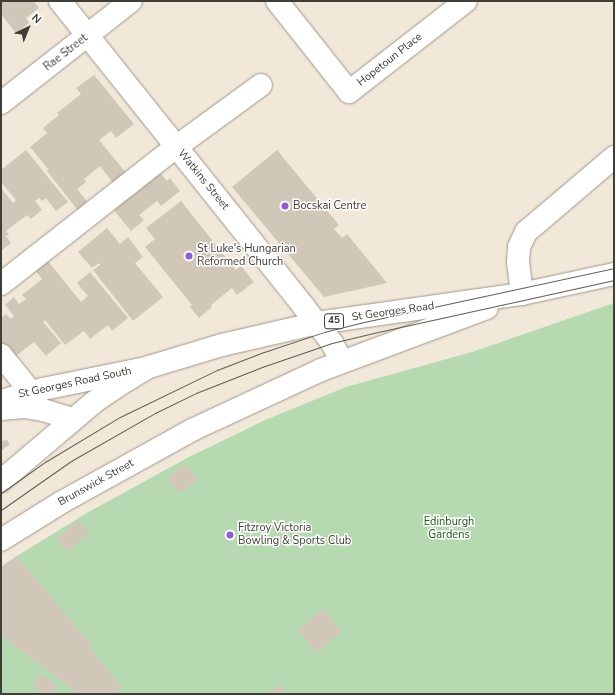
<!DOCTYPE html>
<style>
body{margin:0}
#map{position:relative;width:615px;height:695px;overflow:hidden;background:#f2e8d9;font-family:"Nunito Sans",sans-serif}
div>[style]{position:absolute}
.green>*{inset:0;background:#b6d9b2}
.building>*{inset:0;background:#d1c7b9}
.roads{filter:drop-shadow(0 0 1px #a1978a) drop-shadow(0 0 1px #a1978a)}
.minor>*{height:22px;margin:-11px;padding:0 11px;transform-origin:11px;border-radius:11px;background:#fff}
.highway>*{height:22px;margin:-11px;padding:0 11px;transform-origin:11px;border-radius:11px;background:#fff}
.tram>*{height:1px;margin:-0.5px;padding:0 0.5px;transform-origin:0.5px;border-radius:0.5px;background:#615c54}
.dots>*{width:11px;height:11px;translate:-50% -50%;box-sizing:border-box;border:2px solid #fff;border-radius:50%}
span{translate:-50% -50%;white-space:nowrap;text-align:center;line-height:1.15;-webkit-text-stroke:3px #fff;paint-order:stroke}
.shield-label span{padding:1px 3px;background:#fff;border:1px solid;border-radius:3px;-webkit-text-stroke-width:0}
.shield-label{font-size:10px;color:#403c36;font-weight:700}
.street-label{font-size:11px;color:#403c36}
.poi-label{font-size:11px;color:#403c36}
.left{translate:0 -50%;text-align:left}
.park-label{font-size:11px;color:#1b5917}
.frame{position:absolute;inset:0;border:2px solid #403c36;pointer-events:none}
.north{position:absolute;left:8px;top:8px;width:40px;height:40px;-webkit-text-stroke:3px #fff;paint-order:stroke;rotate:43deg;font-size:11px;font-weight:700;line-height:16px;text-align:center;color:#403c36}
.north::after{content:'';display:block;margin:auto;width:14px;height:18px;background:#403c36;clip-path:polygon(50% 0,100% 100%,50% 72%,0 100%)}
</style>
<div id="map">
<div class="green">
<div style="clip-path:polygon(614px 303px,614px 694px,1px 694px,1px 567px,17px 556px,85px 514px,187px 458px,265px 420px,346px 387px,472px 352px)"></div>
</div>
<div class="building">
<div style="clip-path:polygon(1px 1px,34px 1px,39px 8px,26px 18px,29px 23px,16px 33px,1px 14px)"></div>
<div style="clip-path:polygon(94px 75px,134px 124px,116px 138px,111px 131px,99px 140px,127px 174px,114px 184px,100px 166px,84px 179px,86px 182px,77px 189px,89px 204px,79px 212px,47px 171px,49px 170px,30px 147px,47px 133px,43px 128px,59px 115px,57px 113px,81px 94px,76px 88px)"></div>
<div style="clip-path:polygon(26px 150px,68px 202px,56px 211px,46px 198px,42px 201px,39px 198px,35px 201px,42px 210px,31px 219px,27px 215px,6px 231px,9px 234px,6px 236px,11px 243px,1px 251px,1px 188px,13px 203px,16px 200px,1px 182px,1px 170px)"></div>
<div style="clip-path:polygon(277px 150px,339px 225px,334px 229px,342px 238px,347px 234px,387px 283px,324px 297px,232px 187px)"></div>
<div style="clip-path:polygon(155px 166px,167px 181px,170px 178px,180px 191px,161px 206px,157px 201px,139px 215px,144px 220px,131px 231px,108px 203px)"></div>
<div style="clip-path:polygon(181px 201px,236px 270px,241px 266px,254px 282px,237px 295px,232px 288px,211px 305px,212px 307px,199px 318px,190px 307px,192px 305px,145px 247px,155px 239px,146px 228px)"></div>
<div style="clip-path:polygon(107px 228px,120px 244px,128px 237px,143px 257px,135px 263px,163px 297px,133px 321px,93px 270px,100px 265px,99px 263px,92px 268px,78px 252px)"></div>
<div style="clip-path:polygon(43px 255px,81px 302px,88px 296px,77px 283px,90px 272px,128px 318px,112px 331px,108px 325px,90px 339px,84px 331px,65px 345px,45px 320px,43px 322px,61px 343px,46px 356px,34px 342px,12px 359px,1px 346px,1px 318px,6px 314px,11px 319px,14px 316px,5px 305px,14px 297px,19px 304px,26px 299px,22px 295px,42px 279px,30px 264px)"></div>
<div style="clip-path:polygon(7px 440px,10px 444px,1px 451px,1px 441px)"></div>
<div style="clip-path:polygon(185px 464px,198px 479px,180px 494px,167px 478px)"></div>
<div style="clip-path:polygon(79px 520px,90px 533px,68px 552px,57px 539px)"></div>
<div style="clip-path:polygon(17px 556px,92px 645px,89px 647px,122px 687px,113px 694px,79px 694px,1px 635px,1px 567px)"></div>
<div style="clip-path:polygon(323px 609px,342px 632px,317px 653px,298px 630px)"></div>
<div style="clip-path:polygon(42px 674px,59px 687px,53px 694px,43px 694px,33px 686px)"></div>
<div style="clip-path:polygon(283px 685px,287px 694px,264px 694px)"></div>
</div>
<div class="roads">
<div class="minor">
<div style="left:60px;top:1px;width:391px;rotate:51.4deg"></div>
<div style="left:304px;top:307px;width:46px;rotate:52.1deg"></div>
<div style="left:332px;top:343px;width:21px;rotate:62deg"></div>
<div style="left:277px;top:1px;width:116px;rotate:51.6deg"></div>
<div style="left:349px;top:92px;width:148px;rotate:-37.9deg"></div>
<div style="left:1px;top:103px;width:165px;rotate:-38.1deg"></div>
<div style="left:1px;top:284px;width:222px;rotate:-38.1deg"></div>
<div style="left:176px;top:147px;width:105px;rotate:-36.1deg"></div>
<div style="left:522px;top:294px;width:32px;rotate:-97deg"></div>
<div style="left:518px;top:262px;width:15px;rotate:-86deg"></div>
<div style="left:519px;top:247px;width:17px;rotate:-65deg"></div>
<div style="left:526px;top:232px;width:116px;rotate:-40.4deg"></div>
<div style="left:1px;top:355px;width:48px;rotate:51deg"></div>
<div style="left:1px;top:401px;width:44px;rotate:-15.9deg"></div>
<div style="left:43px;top:389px;width:105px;rotate:-11.5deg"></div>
<div style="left:2px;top:409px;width:22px;rotate:-5deg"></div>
<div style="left:24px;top:407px;width:19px;rotate:9deg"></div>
<div style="left:43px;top:410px;width:31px;rotate:17deg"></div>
</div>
<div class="highway">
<div style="left:1px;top:481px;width:122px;rotate:-40.3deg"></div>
<div style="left:94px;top:402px;width:40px;rotate:-34deg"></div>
<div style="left:127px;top:380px;width:26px;rotate:-31deg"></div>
<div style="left:149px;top:367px;width:76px;rotate:-16.8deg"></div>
<div style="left:222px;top:345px;width:98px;rotate:-13deg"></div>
<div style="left:317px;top:323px;width:207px;rotate:-8.1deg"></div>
<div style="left:522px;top:294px;width:94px;rotate:-12.3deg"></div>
<div style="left:1px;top:540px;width:72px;rotate:-31.9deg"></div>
<div style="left:62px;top:502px;width:149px;rotate:-29deg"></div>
<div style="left:192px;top:430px;width:142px;rotate:-24.9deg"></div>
<div style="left:321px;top:370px;width:177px;rotate:-20.5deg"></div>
</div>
</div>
<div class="tram">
<div style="left:1px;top:493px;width:54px;rotate:-35.2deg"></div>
<div style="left:45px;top:462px;width:87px;rotate:-31deg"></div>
<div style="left:120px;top:417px;width:108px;rotate:-25.9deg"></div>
<div style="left:217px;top:370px;width:50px;rotate:-21deg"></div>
<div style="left:264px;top:352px;width:63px;rotate:-18.4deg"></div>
<div style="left:324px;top:332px;width:37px;rotate:-14deg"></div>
<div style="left:360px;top:323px;width:260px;rotate:-12.2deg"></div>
<div style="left:1px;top:510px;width:85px;rotate:-35deg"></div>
<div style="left:71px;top:461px;width:97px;rotate:-29.7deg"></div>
<div style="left:155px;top:413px;width:46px;rotate:-26deg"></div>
<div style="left:196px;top:393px;width:71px;rotate:-21.5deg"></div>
<div style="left:262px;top:367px;width:74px;rotate:-18.9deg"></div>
<div style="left:332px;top:343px;width:47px;rotate:-13.4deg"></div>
<div style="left:378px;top:332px;width:242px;rotate:-12.4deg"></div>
</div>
<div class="dots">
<div style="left:285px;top:206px;background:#945ad1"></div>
<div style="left:189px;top:256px;background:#945ad1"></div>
<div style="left:230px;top:535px;background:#945ad1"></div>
</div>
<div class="shield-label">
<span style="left:334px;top:321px">45</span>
</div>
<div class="street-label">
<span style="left:66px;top:53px;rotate:-38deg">Rae Street</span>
<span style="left:390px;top:60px;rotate:-38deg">Hopetoun Place</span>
<span style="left:203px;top:180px;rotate:51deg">Watkins Street</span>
<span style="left:393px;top:312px;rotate:-8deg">St Georges Road</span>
<span style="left:75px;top:383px;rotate:-12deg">St Georges Road South</span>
<span style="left:96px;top:483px;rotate:-29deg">Brunswick Street</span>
</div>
<div class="poi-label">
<span class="left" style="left:293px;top:206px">Bocskai Centre</span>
<span class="left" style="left:197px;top:256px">St Luke's Hungarian<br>Reformed Church</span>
<span class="left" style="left:238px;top:535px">Fitzroy Victoria<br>Bowling &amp; Sports Club</span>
</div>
<div class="park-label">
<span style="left:449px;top:529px">Edinburgh<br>Gardens</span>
</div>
<div class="frame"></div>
<div class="north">N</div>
</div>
